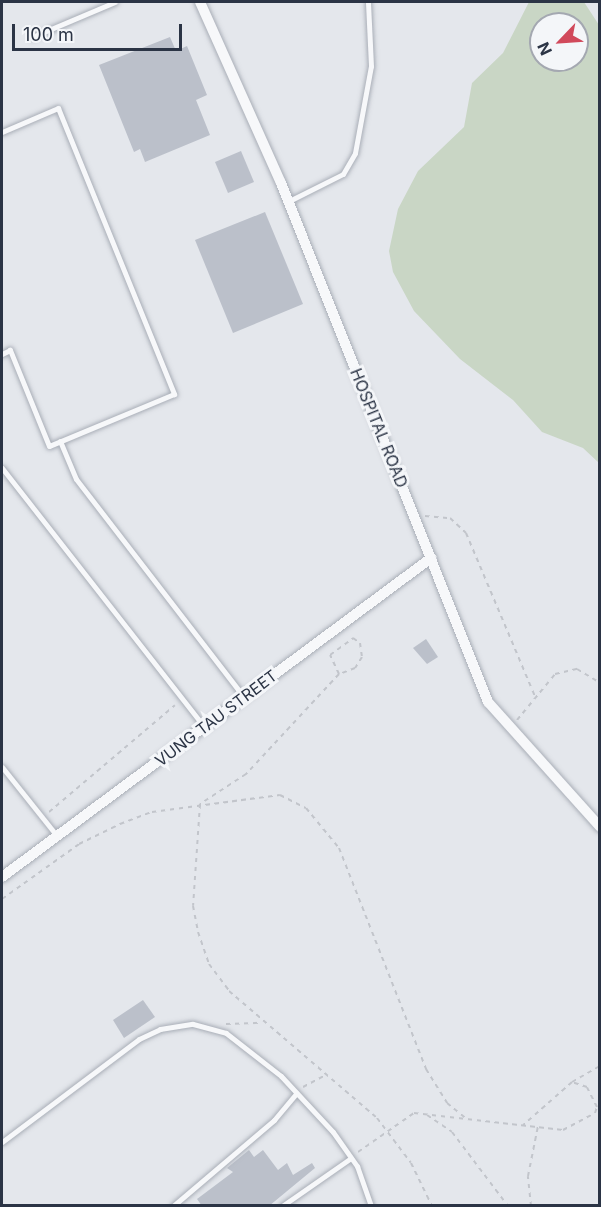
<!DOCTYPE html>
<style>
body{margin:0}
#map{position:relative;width:601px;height:1207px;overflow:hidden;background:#e4e7ec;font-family:Inter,sans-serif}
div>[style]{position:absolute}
.green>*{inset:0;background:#c9d6c5}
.building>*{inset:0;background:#bbc0ca}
.path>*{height:2px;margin-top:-1px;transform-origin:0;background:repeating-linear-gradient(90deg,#c2c5cb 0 4.5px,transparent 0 9px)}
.roads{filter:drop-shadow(0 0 2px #a9aeb7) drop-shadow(0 0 2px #a9aeb7)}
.lane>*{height:5px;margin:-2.5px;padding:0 2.5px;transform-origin:2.5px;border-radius:2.5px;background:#f7f8fa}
.street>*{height:10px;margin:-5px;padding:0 5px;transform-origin:5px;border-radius:5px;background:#f7f8fa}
span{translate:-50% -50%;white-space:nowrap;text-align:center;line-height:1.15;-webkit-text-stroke:6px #f4f6f9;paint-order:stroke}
.street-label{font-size:16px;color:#2b3445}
.frame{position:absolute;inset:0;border:3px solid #2b3445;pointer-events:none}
.north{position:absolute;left:529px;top:12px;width:60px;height:60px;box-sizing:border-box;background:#f4f6f9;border:2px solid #a4a8b1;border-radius:50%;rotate:245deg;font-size:16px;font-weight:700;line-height:24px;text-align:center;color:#2b3445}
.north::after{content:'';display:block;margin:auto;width:21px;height:27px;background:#d1495b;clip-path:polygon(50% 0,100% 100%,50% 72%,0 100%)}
.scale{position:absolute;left:12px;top:24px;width:170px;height:27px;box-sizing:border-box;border:3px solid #2b3445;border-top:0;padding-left:8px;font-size:18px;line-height:21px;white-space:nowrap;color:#2b3445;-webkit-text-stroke:4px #f4f6f9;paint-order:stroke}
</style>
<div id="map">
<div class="green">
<div style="clip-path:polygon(evenodd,529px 2px,584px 2px,599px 25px,599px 463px,583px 448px,542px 432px,513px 400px,460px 359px,414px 311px,393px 272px,389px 251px,398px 209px,418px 171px,464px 127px,472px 83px,503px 53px,529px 2px,541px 24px,577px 24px,577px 60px,541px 60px,541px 24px)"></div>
</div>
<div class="building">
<div style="clip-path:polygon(170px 37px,176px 51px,187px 46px,207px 95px,196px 100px,210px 135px,145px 162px,140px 149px,134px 152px,99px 65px)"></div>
<div style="clip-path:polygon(241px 151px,254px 182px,228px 193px,215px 162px)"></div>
<div style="clip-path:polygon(265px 212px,303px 304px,233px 333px,195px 240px)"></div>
<div style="clip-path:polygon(426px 639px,438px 657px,427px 664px,413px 648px)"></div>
<div style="clip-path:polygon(143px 1000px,155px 1017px,124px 1038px,113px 1020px)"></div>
<div style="clip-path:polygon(249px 1150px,254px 1157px,263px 1150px,278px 1170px,287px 1163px,293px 1175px,312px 1163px,315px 1168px,269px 1206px,202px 1206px,197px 1199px,233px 1172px,227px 1168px)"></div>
</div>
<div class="path">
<div style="left:425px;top:516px;width:25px;rotate:5deg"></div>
<div style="left:450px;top:518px;width:22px;rotate:43deg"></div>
<div style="left:466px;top:533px;width:177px;rotate:67.1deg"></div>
<div style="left:339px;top:674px;width:21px;rotate:-115deg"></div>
<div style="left:330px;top:655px;width:29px;rotate:-36deg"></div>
<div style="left:353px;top:638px;width:9px;rotate:36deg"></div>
<div style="left:360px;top:643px;width:14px;rotate:82deg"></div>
<div style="left:362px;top:657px;width:13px;rotate:122deg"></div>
<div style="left:355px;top:668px;width:17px;rotate:159deg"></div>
<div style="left:339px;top:674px;width:137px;rotate:132.9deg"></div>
<div style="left:246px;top:774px;width:55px;rotate:146.9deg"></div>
<div style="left:200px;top:804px;width:102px;rotate:93.9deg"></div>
<div style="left:193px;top:906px;width:26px;rotate:79deg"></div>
<div style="left:198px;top:932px;width:34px;rotate:71deg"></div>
<div style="left:209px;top:964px;width:34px;rotate:53deg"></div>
<div style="left:229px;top:991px;width:195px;rotate:40.6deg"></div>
<div style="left:377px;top:1118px;width:56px;rotate:52.9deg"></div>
<div style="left:411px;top:1163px;width:48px;rotate:64deg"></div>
<div style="left:517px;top:720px;width:60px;rotate:-50.4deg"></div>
<div style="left:555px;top:674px;width:23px;rotate:-13deg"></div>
<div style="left:577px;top:669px;width:27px;rotate:31deg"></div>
<div style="left:49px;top:812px;width:165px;rotate:-40.3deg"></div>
<div style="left:2px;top:899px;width:95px;rotate:-35.5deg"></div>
<div style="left:79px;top:844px;width:46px;rotate:-26deg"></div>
<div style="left:120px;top:824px;width:34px;rotate:-21deg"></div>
<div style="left:152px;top:812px;width:129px;rotate:-7.6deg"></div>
<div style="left:280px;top:795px;width:29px;rotate:27deg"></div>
<div style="left:306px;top:808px;width:52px;rotate:50.5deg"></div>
<div style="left:339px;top:848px;width:238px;rotate:68.5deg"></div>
<div style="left:426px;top:1069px;width:40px;rotate:58deg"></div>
<div style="left:447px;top:1103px;width:27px;rotate:39deg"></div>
<div style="left:226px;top:1024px;width:36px;rotate:-2deg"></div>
<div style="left:572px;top:1082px;width:32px;rotate:-30deg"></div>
<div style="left:303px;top:1087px;width:27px;rotate:-28deg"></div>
<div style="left:427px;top:1115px;width:30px;rotate:34deg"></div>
<div style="left:452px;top:1132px;width:93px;rotate:52.9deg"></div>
<div style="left:358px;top:1152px;width:68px;rotate:-34.9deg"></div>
<div style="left:414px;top:1113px;width:150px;rotate:6.5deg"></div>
<div style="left:563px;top:1130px;width:36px;rotate:-28deg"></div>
<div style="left:595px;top:1113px;width:6px;rotate:-72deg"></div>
<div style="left:597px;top:1107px;width:22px;rotate:-117deg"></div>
<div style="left:587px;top:1087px;width:16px;rotate:-162deg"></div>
<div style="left:572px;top:1082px;width:65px;rotate:138.7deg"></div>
<div style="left:531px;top:1206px;width:30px;rotate:-96deg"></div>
<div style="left:528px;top:1176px;width:51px;rotate:-78.7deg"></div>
</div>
<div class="roads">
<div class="lane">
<div style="left:32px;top:37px;width:90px;rotate:-22.9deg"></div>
<div style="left:2px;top:132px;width:61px;rotate:-23.2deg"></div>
<div style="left:58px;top:108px;width:309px;rotate:67.9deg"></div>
<div style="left:174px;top:394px;width:135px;rotate:157.4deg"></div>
<div style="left:49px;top:446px;width:104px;rotate:-112.1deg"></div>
<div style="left:10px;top:350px;width:9px;rotate:153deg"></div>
<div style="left:289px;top:201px;width:60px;rotate:-26.6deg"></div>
<div style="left:343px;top:174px;width:24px;rotate:-60deg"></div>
<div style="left:355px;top:153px;width:88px;rotate:-79.6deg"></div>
<div style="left:371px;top:66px;width:64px;rotate:-92.7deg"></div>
<div style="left:60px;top:441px;width:41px;rotate:67.2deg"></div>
<div style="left:76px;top:479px;width:275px;rotate:52.4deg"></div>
<div style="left:2px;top:468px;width:328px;rotate:52deg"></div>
<div style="left:2px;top:767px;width:88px;rotate:51.4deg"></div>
<div style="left:2px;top:1142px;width:171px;rotate:-36.9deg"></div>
<div style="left:139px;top:1039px;width:23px;rotate:-25deg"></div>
<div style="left:160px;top:1029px;width:33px;rotate:-9deg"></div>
<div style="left:193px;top:1024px;width:34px;rotate:15deg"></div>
<div style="left:226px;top:1033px;width:70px;rotate:38deg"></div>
<div style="left:281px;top:1076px;width:76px;rotate:47.1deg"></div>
<div style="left:333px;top:1132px;width:42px;rotate:54.8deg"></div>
<div style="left:357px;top:1166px;width:42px;rotate:70.7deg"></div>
<div style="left:173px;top:1206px;width:133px;rotate:-40.4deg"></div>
<div style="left:274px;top:1120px;width:35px;rotate:-50deg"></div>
<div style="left:282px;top:1206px;width:84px;rotate:-34.8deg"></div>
</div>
<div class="street">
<div style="left:200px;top:2px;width:198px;rotate:65.9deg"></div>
<div style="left:281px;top:183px;width:559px;rotate:68.26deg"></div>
<div style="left:488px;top:702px;width:168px;rotate:48.1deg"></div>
<div style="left:2px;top:877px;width:535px;rotate:-36.63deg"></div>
</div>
</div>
<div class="street-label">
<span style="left:379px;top:428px;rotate:68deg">HOSPITAL ROAD</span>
<span style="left:216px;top:718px;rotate:-37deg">VUNG TAU STREET</span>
</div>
<div class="frame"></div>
<div class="north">N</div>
<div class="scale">100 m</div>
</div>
